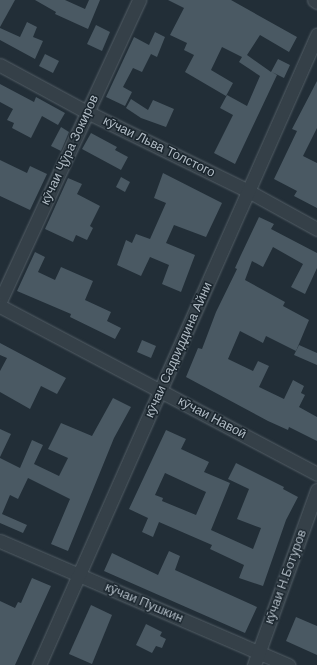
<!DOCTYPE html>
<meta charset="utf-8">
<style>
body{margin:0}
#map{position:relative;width:317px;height:665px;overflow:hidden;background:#222e37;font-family:Arial,sans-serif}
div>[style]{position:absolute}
.building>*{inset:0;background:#4a5963}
.roads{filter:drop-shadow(0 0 1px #535e66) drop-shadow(0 0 1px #535e66)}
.street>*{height:13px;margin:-6.5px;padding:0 6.5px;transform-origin:6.5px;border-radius:6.5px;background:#354048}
span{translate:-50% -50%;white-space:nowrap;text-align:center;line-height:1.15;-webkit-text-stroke:3px #1a252d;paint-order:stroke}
.street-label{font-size:13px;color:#b0bbc4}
</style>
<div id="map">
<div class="building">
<div style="clip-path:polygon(0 0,15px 0,0 27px)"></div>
<div style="clip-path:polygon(35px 0,65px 0,85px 9px,89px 0,100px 0,88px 29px,55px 14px,56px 12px)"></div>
<div style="clip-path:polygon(168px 0,231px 0,297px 37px,289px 52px,260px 35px,247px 55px,271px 72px,278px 59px,290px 65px,284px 78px,272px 72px,277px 75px,235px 164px,214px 153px,233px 115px,220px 108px,227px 95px,247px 106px,260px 76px,239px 62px,242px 57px,222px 47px,211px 70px,233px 83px,226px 96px,185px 72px,194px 55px,184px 50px,187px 43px,170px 35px,184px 8px)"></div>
<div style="clip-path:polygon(27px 22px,37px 27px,33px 37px,43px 41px,35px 59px,0 40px,0 28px,20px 37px)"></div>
<div style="clip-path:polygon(96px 25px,110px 32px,102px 51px,87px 44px)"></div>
<div style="clip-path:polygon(155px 32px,165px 37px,157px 57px,151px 54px,142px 72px,133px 68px,123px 87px,132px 92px,125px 106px,106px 97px,134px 37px,149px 45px)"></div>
<div style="clip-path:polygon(45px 54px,59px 61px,53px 73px,39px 66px)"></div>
<div style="clip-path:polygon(317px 81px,317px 128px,303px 156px,317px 163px,317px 208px,294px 196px,297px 191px,274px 179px,297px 131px,292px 129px)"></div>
<div style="clip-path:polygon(0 84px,34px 102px,36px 97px,65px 113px,58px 125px,42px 116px,31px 138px,12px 128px,14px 123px,7px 120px,13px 109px,0 102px)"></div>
<div style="clip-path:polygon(131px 99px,148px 110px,153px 100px,174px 109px,166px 127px,141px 118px,126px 108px)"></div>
<div style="clip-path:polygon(61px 127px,69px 132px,61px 151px,51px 146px)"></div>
<div style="clip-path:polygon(91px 133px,117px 147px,115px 150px,128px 157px,121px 170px,82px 149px)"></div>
<div style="clip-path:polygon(0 160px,27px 173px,30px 166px,47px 174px,30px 210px,0 196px)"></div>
<div style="clip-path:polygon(163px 173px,222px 203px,206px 237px,174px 225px,166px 243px,195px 255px,181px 292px,162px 284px,169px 265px,150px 257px,141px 276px,117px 265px,126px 240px,132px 243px,136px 234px,150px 239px,166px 203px,154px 198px)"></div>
<div style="clip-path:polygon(121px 177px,130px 182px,125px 192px,116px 187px)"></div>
<div style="clip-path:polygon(68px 178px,82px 184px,77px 194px,100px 206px,90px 226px,93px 228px,87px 240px,76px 235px,73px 242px,45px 229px)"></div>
<div style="clip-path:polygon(259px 217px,274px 224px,271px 229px,317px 253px,317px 268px,305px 294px,291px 287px,303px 264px,273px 247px,263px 267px,252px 261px,245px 280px,285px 302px,283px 306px,309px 320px,296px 351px,266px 336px,263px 343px,240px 331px,228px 359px,253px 371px,258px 361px,269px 366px,259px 387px,284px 399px,293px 380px,304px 386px,301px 393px,305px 395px,299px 407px,317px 417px,317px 441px,289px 427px,288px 430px,268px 421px,186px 377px,198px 348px,202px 349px,216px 312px,237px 269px,235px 268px,240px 257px)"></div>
<div style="clip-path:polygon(35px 252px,45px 257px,38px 272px,55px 280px,61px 267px,93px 281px,85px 300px,111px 312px,107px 321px,121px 328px,115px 339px,70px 317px,71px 314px,17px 291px)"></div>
<div style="clip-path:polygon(142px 340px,156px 346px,151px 358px,137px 352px)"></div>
<div style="clip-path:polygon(0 343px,66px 378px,57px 394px,41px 386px,30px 409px,0 392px,0 371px,7px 358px,0 355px)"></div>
<div style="clip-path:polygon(299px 345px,317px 353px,317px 365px,294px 355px)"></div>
<div style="clip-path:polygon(113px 398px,131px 407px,114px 438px,68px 551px,51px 544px,70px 499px,28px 478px,18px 499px,10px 495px,2px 514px,27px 525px,23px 533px,0 523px,0 458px,20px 468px,32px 440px,43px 445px,34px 464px,59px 476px,68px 458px,48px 449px,61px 423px,92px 436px)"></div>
<div style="clip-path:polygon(0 429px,11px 434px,0 457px)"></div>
<div style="clip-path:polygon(evenodd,166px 430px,186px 439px,181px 449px,209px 462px,204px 472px,230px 483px,211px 530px,253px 549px,261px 528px,237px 519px,249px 489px,228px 479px,236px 463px,284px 487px,283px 489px,298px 497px,286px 520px,263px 586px,239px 578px,244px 565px,210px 549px,212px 545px,159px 522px,153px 537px,142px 532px,148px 518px,129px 509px,166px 430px,165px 473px,206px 492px,196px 515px,162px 501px,163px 498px,155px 495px,165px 473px)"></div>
<div style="clip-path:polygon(169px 551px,180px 556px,175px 570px,257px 607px,245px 633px,104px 571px,112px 553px,158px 575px)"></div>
<div style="clip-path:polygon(32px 578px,51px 586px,15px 665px,0 665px,0 601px,15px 608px,18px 602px,21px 603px)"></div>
<div style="clip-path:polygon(91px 605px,112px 615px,92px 664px,69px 654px)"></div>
<div style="clip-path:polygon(296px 617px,317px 626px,317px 655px,286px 641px)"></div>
<div style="clip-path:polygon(146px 624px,162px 632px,160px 636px,166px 639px,162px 648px,156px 646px,152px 653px,136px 645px)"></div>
</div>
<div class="roads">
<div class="street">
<div style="left:314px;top:0;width:4px;rotate:34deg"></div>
<div style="left:0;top:65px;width:99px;rotate:28.4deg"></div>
<div style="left:87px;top:112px;width:182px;rotate:26.1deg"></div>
<div style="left:250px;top:192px;width:77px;rotate:28.9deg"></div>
<div style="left:0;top:301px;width:332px;rotate:-65.2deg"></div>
<div style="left:0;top:306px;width:359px;rotate:27.9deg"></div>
<div style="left:0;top:541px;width:314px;rotate:23.3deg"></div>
<div style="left:39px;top:665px;width:689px;rotate:-66.19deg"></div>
<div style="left:254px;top:665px;width:186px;rotate:-70.2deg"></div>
</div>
</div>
<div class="street-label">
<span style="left:159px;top:147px;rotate:26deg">кӯчаи Льва Толстого</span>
<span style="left:70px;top:150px;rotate:-65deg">кӯчаи Ҷӯра Зокиров</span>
<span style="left:179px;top:350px;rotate:-66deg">кӯчаи Садриддина Айни</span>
<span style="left:212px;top:418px;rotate:28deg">кӯчаи Навоӣ</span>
<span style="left:286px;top:577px;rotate:-70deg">кӯчаи Н.Ботуров</span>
<span style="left:144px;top:603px;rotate:23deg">кӯчаи Пушкин</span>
</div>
</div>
